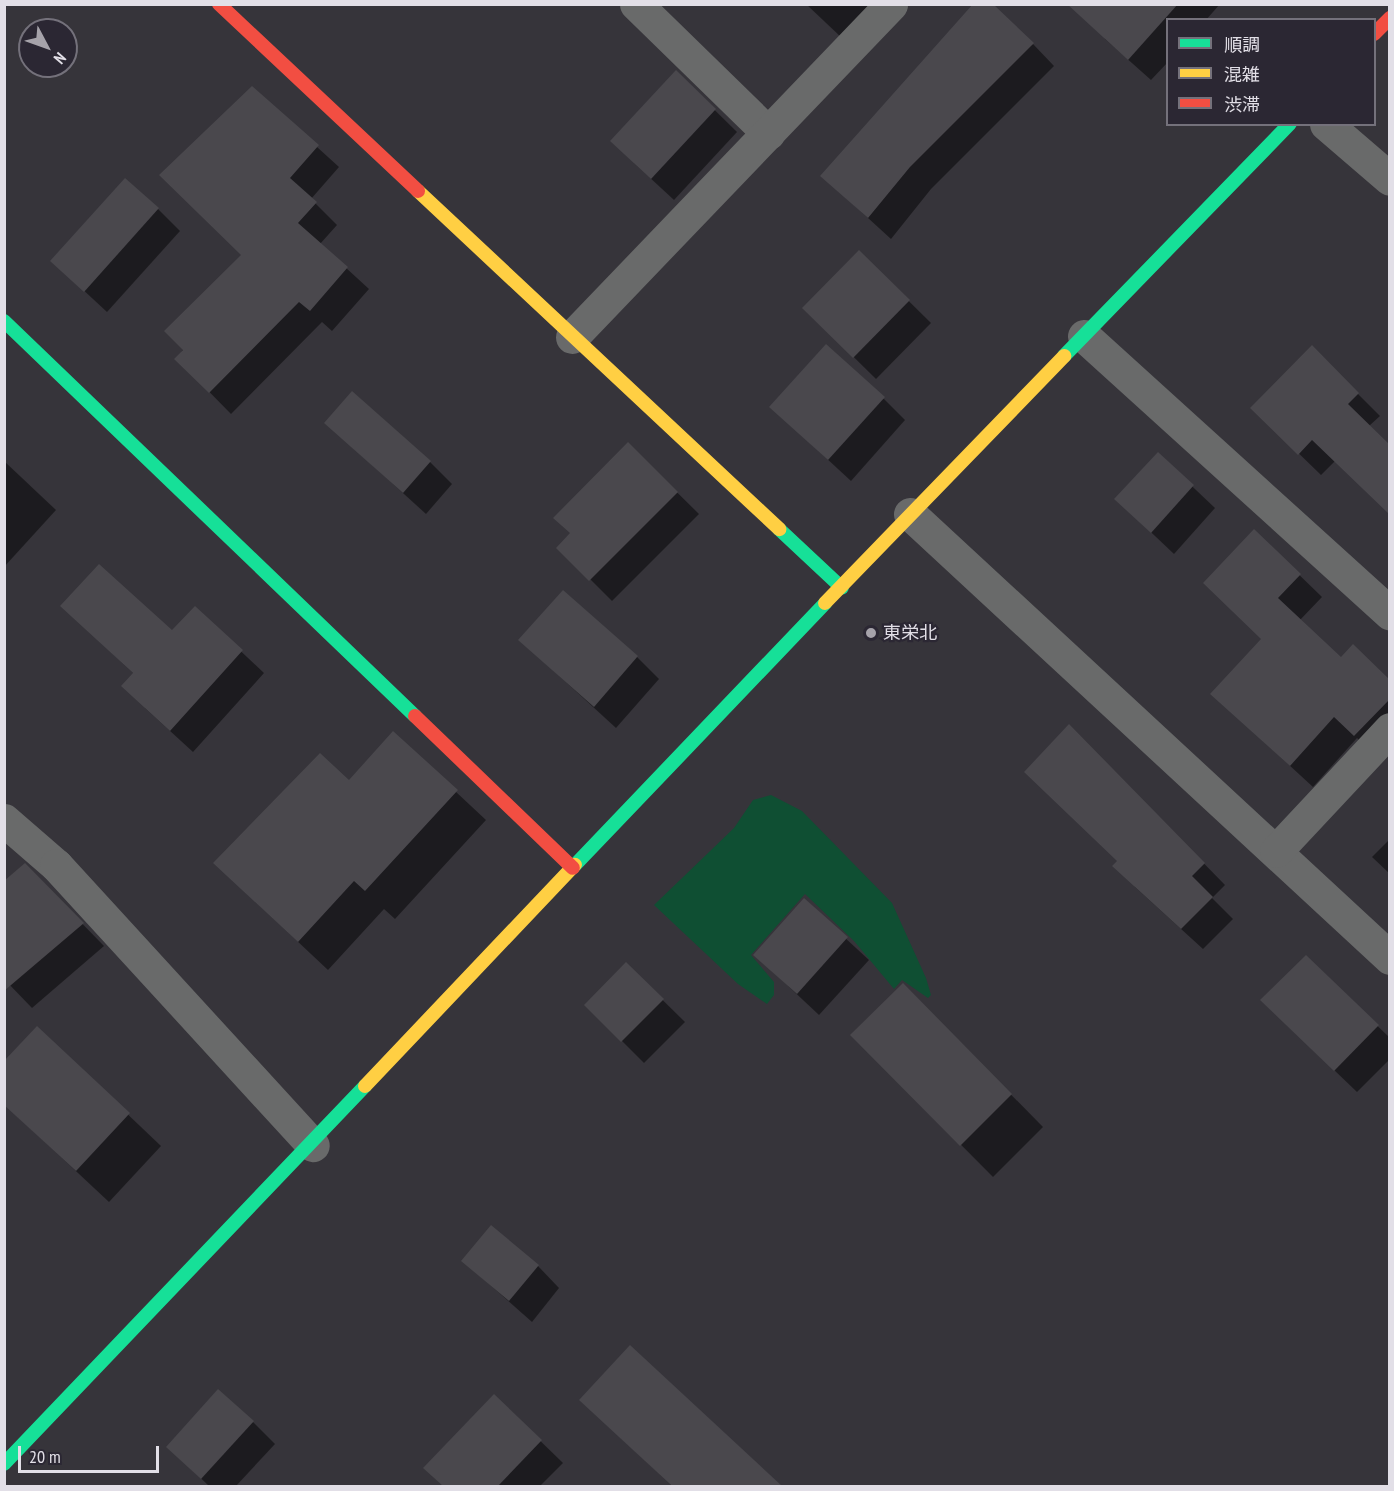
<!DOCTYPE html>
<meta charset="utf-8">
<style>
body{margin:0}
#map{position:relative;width:1394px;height:1491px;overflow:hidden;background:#36343a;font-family:"PT Sans Narrow","Noto Sans JP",sans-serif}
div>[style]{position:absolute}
.green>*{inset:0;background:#0f4f33}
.shadow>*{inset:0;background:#0007}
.building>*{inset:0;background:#4a484d}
.street>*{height:33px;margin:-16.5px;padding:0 16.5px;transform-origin:16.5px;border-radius:16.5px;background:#696a6a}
.fast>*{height:14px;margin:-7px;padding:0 7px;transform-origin:7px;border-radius:7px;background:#16e098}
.slow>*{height:14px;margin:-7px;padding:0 7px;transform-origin:7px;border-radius:7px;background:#ffcf43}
.jam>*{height:14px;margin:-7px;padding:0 7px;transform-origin:7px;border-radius:7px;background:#f24e42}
.dots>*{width:16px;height:16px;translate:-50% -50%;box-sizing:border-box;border:3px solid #2b2733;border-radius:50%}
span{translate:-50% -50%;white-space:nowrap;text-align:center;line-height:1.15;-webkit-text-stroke:4.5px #2b2733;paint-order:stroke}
.poi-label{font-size:18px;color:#e2dfe7}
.left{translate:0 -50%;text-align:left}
.frame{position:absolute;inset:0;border:6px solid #e2dfe7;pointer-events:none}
.legend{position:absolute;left:1166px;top:18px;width:210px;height:108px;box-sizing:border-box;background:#2b2733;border:2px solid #74717b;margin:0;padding:8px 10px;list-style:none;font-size:18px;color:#e2dfe7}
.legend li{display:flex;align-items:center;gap:12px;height:30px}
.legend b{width:30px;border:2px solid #74717b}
.north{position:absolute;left:18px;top:18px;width:60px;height:60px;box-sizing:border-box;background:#2b2733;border:2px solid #74717b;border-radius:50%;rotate:131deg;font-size:16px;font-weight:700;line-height:24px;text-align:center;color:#e2dfe7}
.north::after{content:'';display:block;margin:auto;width:21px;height:27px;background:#a6a3aa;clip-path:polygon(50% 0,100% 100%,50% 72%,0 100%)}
.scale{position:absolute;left:18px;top:1446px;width:141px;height:27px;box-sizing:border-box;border:3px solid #e2dfe7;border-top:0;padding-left:8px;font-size:18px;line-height:21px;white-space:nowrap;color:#e2dfe7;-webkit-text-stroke:4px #2b2733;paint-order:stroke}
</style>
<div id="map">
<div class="green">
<div style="clip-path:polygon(771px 795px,802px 811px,892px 903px,926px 978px,931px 995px,928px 998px,902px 980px,894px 989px,854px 941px,805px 894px,751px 955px,774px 982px,774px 995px,767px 1004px,738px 984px,654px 905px,734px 828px,753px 800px)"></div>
</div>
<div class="shadow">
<div style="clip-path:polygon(806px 4px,875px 4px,843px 39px)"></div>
<div style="clip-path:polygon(1094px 4px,1220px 4px,1206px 20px,1168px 20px,1168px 62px,1151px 80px,1105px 39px)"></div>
<div style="clip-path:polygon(1033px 44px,1054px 66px,931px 189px,891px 239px,822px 176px)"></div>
<div style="clip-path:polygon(676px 72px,737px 132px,674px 200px,634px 163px)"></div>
<div style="clip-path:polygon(252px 88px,339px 167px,311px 199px,337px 225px,320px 244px,369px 289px,332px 331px,322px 322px,231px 414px,177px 359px,243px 255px)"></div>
<div style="clip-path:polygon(158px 209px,180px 231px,107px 312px,52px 261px)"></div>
<div style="clip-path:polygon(859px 252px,931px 323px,876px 379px,804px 308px)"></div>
<div style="clip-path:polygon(1312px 348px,1380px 416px,1369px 426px,1390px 446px,1390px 513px,1335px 461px,1321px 475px,1252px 408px)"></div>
<div style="clip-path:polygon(884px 399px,905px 420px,851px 481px,771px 407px)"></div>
<div style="clip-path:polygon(326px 423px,430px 462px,452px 484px,426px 514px)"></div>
<div style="clip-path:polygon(628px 444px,699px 514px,612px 601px,559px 548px,572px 534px)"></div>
<div style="clip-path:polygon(1158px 454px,1215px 508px,1174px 554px,1116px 499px)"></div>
<div style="clip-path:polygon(4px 461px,56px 510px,4px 567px)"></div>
<div style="clip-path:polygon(1254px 531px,1322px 597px,1300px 620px,1341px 659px,1353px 646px,1390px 681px,1390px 745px,1377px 757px,1357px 738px,1313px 787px,1212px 694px,1263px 640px)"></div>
<div style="clip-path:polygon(62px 606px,172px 632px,195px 608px,264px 673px,193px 752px,145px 708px,134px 674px)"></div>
<div style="clip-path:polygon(520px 640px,637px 657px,659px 679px,616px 728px)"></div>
<div style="clip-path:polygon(394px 734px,486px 820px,395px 919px,384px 909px,328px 970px,245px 892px)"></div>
<div style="clip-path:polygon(1090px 747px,1225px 885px,1212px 898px,1233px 919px,1203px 949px,1135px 887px,1119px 861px)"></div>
<div style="clip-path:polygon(1390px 839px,1390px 874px,1372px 857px)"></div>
<div style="clip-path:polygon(25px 865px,104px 946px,32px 1008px,4px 979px)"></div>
<div style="clip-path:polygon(804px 900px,869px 960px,819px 1015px,755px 955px)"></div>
<div style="clip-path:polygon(1306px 957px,1390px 1038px,1390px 1059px,1357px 1092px,1284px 1022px)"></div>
<div style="clip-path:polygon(626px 964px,685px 1022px,644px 1063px,586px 1005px)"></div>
<div style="clip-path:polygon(903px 985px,1043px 1127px,993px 1177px,852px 1035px)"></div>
<div style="clip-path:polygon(37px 1028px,161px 1146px,109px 1202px,17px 1116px)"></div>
<div style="clip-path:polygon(463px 1261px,538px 1266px,559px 1288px,532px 1322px)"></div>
<div style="clip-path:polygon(630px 1347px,781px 1486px,672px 1486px,581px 1400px)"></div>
<div style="clip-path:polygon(494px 1396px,563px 1463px,540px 1486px,444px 1486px,425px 1468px)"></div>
<div style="clip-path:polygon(253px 1422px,275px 1444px,236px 1486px,209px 1486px,168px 1447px)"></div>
</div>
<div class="building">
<div style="clip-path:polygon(973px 4px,993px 4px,1034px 43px,910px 167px,868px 218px,820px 176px)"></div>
<div style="clip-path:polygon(1067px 4px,1178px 4px,1128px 60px)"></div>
<div style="clip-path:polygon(676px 70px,716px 109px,651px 179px,610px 141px)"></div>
<div style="clip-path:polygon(252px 86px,319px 145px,290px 178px,317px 202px,298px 223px,348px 267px,310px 311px,299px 302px,209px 393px,174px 359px,183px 350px,164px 331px,241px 255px,159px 175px)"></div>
<div style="clip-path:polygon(125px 178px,159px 208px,84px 292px,50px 261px)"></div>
<div style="clip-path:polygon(859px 250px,910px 300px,853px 358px,802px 308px)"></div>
<div style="clip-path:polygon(826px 344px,885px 397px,828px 460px,769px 407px)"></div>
<div style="clip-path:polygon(1312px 345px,1359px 393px,1348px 404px,1389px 444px,1389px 514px,1312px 440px,1298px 455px,1250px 408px)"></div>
<div style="clip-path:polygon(352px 391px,431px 461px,403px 493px,324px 423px)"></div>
<div style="clip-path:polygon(628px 442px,678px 492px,589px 581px,556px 548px,570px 533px,553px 518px)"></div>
<div style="clip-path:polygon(1158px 452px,1194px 485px,1151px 533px,1114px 499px)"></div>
<div style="clip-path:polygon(1254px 529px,1301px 574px,1278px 598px,1341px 657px,1353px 644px,1389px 679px,1389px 700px,1354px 736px,1334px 717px,1290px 766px,1210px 694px,1261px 639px,1203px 583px)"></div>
<div style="clip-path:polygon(99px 564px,172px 630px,195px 606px,243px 650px,170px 731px,121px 686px,133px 673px,60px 606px)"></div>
<div style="clip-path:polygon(563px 590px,638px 656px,594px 707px,518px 640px)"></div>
<div style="clip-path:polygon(1069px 724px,1205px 863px,1192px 876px,1213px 897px,1181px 929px,1112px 866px,1117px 861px,1024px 772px)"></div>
<div style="clip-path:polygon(393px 731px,458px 790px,365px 891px,354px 881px,298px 942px,213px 863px,320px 753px,349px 780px)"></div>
<div style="clip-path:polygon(25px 863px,84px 923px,4px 991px,4px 881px)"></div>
<div style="clip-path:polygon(804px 898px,848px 937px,797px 994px,753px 955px)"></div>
<div style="clip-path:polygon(1306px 955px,1379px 1025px,1334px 1071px,1260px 1000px)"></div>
<div style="clip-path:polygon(626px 962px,664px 999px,621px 1042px,584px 1005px)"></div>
<div style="clip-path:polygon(903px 983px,1012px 1094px,960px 1146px,850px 1035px)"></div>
<div style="clip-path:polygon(37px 1026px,130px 1113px,76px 1171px,4px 1105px,4px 1061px)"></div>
<div style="clip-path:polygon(491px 1225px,539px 1265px,509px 1301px,461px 1261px)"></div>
<div style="clip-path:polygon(630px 1345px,782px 1486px,672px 1486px,579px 1400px)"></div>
<div style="clip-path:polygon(218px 1389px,254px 1421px,201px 1479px,166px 1447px)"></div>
<div style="clip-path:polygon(494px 1394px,542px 1440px,498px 1486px,443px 1486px,423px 1468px)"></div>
</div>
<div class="street">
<div style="left:636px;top:4px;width:185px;rotate:44.3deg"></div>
<div style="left:1326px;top:124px;width:84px;rotate:40.7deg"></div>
<div style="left:1084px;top:336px;width:413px;rotate:42.2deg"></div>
<div style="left:572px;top:337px;width:461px;rotate:-46.2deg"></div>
<div style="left:910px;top:514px;width:654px;rotate:42.77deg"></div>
<div style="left:4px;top:820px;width:69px;rotate:40.9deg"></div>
<div style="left:56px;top:865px;width:380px;rotate:47.5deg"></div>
<div style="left:1276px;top:851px;width:167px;rotate:-46.9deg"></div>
</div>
<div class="fast">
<div style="left:4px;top:321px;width:570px;rotate:43.86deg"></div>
<div style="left:1064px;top:356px;width:324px;rotate:-45.8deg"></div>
<div style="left:779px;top:529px;width:86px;rotate:43.1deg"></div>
<div style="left:575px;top:865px;width:362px;rotate:-46.3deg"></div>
<div style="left:4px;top:1464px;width:523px;rotate:-46.32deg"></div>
</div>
<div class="slow">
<div style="left:418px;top:191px;width:495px;rotate:43.1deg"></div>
<div style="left:825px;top:603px;width:344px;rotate:-45.9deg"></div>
<div style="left:365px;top:1086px;width:305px;rotate:-46.5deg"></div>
</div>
<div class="jam">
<div style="left:219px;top:4px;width:273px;rotate:43.2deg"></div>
<div style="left:1374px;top:34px;width:23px;rotate:-45deg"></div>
<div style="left:415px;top:716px;width:219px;rotate:43.9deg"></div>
</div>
<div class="dots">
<div style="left:871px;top:633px;background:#a6a3aa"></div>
</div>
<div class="poi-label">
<span class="left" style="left:883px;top:633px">東栄北</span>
</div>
<div class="frame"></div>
<ul class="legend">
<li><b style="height:8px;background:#16e098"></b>順調</li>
<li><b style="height:8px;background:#ffcf43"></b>混雑</li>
<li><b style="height:8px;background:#f24e42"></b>渋滞</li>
</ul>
<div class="north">N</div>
<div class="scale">20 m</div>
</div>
